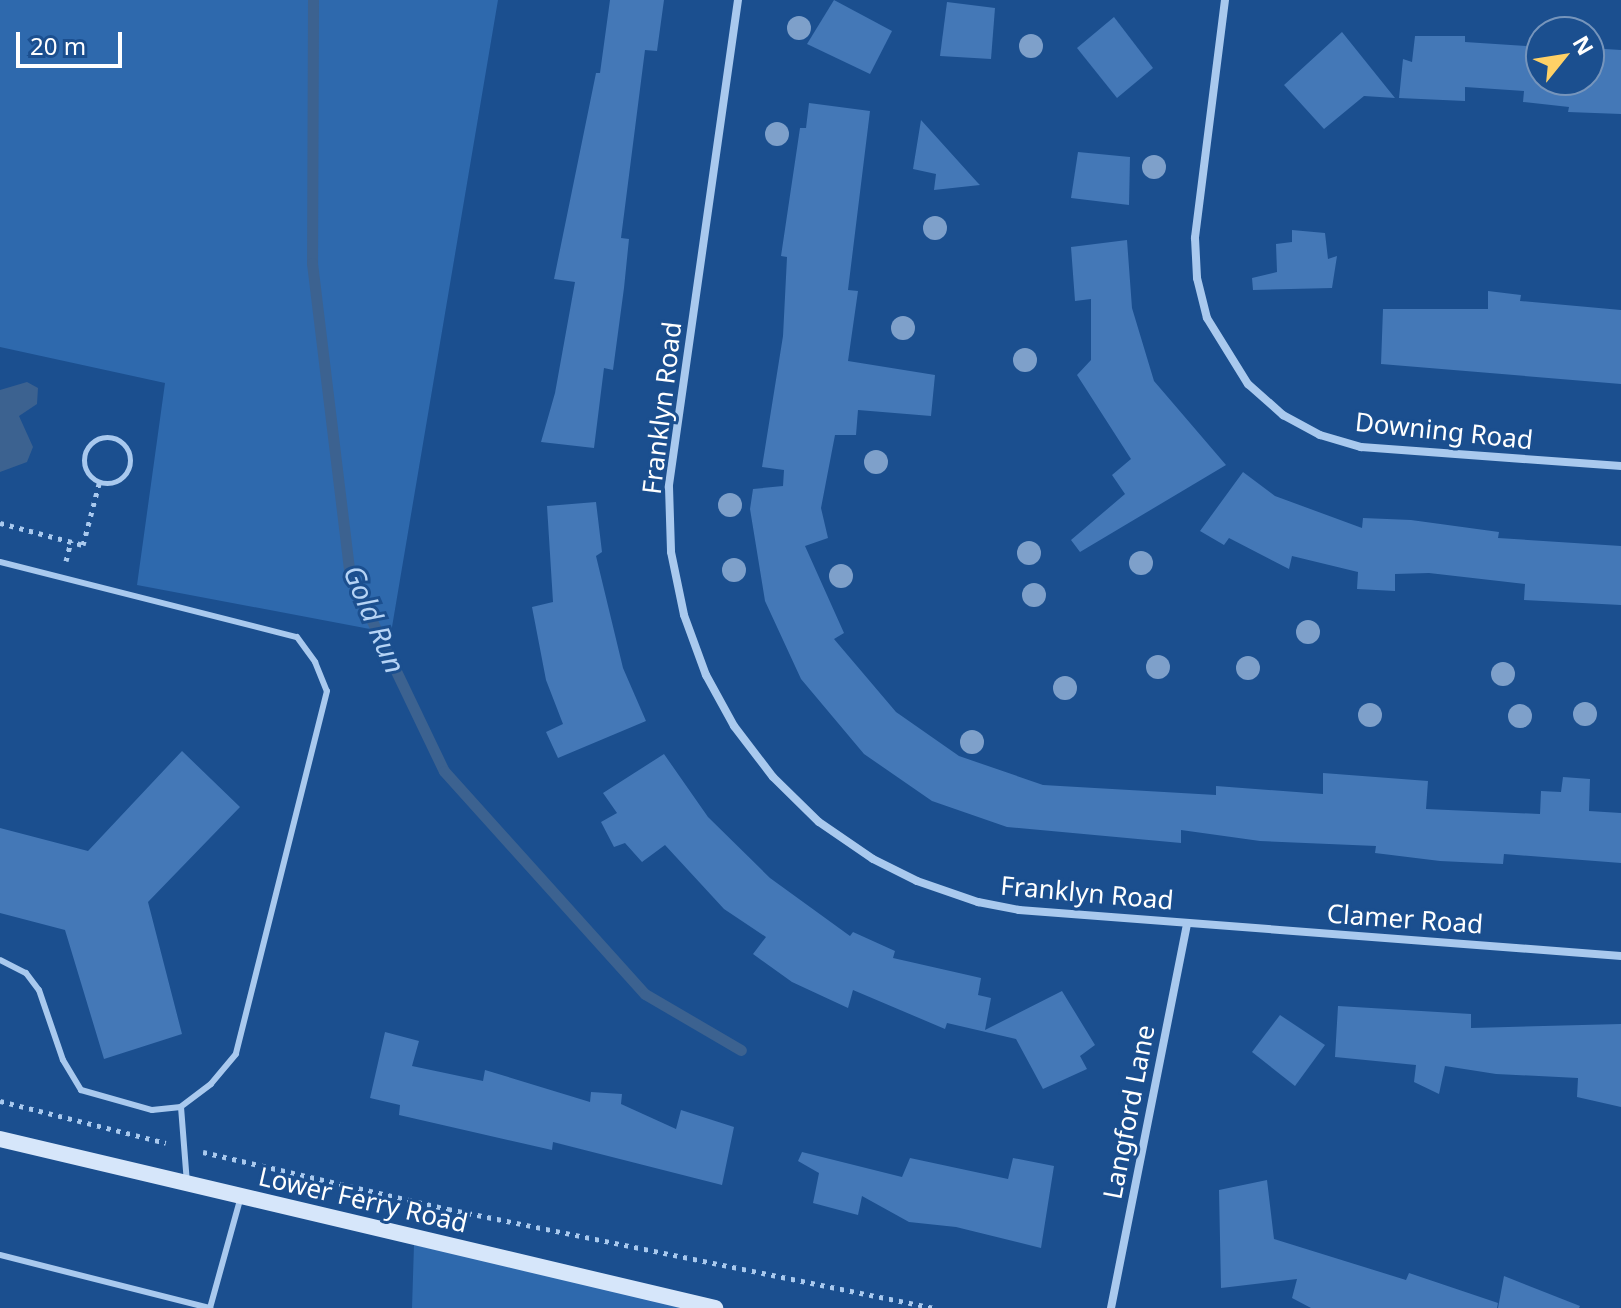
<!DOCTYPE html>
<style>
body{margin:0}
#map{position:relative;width:1621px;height:1308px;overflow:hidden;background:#1b4f8f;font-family:"Noto Sans",sans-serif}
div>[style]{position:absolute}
.green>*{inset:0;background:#2e69ad}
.water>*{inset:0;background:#3c6290}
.stream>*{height:11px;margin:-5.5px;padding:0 5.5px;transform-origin:5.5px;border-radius:5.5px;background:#3c6290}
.building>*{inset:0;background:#4478b7}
.path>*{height:5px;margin-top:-2.5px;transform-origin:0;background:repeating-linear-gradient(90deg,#a9c9ee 0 4px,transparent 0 10px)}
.path>.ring{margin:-2.5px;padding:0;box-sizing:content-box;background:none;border:5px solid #a9c9ee;border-radius:50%}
.lane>*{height:6px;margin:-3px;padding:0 3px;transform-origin:3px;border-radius:3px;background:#a9c9ee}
.street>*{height:8px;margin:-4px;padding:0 4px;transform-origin:4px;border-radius:4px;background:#a9c9ee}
.secondary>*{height:16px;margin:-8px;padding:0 8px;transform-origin:8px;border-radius:8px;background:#d6e6fa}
.trees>*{width:24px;height:24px;margin:-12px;border-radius:50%;background:#7ea0ca}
span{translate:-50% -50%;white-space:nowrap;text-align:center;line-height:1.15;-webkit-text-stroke:6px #1b4f8f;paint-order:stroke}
.street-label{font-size:26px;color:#fff}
.water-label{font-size:28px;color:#b5d3f5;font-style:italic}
.north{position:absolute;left:1525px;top:16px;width:80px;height:80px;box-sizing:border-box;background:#1b4f8f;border:2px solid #7695bc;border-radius:50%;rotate:60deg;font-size:22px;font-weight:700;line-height:32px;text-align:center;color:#fff}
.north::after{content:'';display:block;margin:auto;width:28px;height:36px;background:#ffd166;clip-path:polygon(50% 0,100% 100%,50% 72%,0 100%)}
.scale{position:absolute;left:16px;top:32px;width:106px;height:36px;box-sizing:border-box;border:4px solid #fff;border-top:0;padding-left:10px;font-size:24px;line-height:28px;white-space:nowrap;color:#fff;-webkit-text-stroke:6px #1b4f8f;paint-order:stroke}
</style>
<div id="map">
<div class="green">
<div style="clip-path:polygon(0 0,498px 0,391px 633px,137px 585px,165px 383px,0 347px)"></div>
<div style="clip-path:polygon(414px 1245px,724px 1308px,412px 1308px)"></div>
</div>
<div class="water">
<div style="clip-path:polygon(27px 382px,38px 388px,37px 404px,19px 416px,33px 447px,27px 462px,0 472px,0 390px)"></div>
</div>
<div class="stream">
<div style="left:313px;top:0;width:263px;rotate:90.2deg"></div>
<div style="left:312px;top:263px;width:314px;rotate:83.1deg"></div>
<div style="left:350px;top:575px;width:217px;rotate:64.4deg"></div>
<div style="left:444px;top:771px;width:300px;rotate:48deg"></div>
<div style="left:645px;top:994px;width:111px;rotate:30.3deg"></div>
</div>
<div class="building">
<div style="clip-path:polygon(610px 0,664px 0,657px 51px,645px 50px,621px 238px,629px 239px,624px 288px,613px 370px,604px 368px,594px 448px,541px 442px,555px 393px,575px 282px,554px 279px,596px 73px,600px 73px)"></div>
<div style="clip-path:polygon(834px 0,892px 31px,870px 74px,807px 44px)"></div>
<div style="clip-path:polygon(947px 2px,995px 8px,991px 59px,940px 56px)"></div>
<div style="clip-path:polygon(1114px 17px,1153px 68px,1117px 98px,1077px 48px)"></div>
<div style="clip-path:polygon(1342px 32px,1395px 98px,1364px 96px,1324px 129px,1284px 85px)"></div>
<div style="clip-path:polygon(1415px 36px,1465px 36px,1465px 42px,1541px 47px,1541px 80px,1589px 80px,1589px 48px,1621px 50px,1621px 114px,1568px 112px,1569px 107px,1523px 102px,1524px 91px,1465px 87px,1465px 101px,1399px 98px,1403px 59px,1412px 62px)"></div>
<div style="clip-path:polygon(809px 103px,870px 111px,848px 290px,858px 291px,848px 361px,935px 375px,931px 416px,858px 410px,856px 435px,835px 435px,821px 508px,828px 538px,805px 546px,844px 633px,834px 639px,896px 712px,959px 756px,1043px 785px,1216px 795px,1216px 786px,1323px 794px,1323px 773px,1428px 781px,1426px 809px,1540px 814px,1541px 791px,1561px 792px,1563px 777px,1590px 779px,1589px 811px,1621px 813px,1621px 863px,1504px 854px,1503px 864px,1440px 861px,1375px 853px,1376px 846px,1260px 841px,1181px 830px,1181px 843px,1007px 827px,932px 801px,864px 754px,801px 679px,765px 601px,750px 509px,753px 489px,783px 486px,784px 470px,762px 467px,783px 336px,787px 257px,781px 256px,800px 128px,806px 128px)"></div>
<div style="clip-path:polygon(921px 120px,977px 182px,980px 185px,934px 190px,936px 174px,913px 169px)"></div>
<div style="clip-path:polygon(1078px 152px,1130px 157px,1129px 205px,1071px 198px)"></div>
<div style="clip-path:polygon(1292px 230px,1325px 233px,1328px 259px,1337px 256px,1332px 288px,1253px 290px,1252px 278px,1277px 272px,1276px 244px,1292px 242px)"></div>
<div style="clip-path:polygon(1127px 240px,1132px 308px,1154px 381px,1226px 465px,1080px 552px,1071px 540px,1125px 494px,1112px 475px,1131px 459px,1077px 375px,1091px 360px,1091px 299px,1075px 301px,1071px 247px)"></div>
<div style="clip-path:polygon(1488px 291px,1521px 295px,1520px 301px,1621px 310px,1621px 384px,1381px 364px,1383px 309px,1488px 309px)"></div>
<div style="clip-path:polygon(1243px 472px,1275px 496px,1362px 528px,1363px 518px,1411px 520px,1499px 532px,1498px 538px,1621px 546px,1621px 605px,1524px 600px,1525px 584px,1429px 573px,1395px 574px,1395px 591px,1357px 589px,1358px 572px,1292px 556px,1289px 569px,1229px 538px,1224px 545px,1200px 531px)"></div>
<div style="clip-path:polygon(596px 502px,602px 552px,596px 556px,623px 668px,646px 721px,558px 758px,546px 732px,563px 724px,546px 680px,532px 607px,553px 602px,547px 506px)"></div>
<div style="clip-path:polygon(182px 751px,240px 807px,148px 902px,182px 1034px,104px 1059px,65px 930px,0 913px,0 828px,88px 851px)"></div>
<div style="clip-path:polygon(664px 754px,708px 817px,770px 878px,850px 936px,853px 932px,895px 951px,893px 958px,981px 978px,978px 995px,991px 998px,985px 1030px,1062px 991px,1095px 1045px,1080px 1056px,1087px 1069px,1043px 1089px,1016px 1039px,947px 1023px,945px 1029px,853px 990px,848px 1008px,792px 982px,753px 954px,766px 937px,724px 909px,665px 845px,642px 862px,625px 843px,614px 847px,601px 822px,617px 813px,603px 793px)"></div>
<div style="clip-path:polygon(1338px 1006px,1471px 1014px,1471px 1028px,1621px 1024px,1621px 1107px,1577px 1097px,1578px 1078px,1496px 1074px,1445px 1066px,1439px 1094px,1414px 1082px,1416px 1065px,1335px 1057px)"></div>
<div style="clip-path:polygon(1280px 1015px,1325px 1045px,1295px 1086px,1252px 1052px)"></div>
<div style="clip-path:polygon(385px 1032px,419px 1041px,412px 1066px,483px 1081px,485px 1070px,590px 1102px,591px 1092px,622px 1094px,621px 1104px,676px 1129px,681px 1110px,734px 1127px,722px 1185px,553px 1142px,552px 1150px,399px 1115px,400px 1105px,370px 1098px)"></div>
<div style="clip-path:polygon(802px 1152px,902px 1177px,910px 1158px,1008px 1179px,1013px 1158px,1054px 1166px,1041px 1248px,956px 1227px,909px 1222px,862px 1196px,858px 1215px,813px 1203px,819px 1173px,798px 1161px)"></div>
<div style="clip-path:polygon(1267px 1180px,1274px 1239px,1406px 1280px,1409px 1273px,1498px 1303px,1497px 1308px,1311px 1308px,1292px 1298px,1297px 1279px,1221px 1288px,1219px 1190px)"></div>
<div style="clip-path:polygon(1504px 1276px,1580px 1306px,1579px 1308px,1498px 1308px)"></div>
</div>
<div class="path">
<div class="ring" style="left:84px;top:437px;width:41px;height:41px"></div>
<div style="left:0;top:523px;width:86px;rotate:14.8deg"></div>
<div style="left:83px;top:545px;width:67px;rotate:-75.3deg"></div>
<div style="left:66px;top:561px;width:21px;rotate:-76deg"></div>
<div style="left:0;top:1101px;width:171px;rotate:14.2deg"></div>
<div style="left:203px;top:1152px;width:252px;rotate:13.1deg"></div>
<div style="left:448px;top:1209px;width:496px;rotate:11.5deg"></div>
</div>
<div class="lane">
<div style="left:0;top:562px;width:306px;rotate:14.2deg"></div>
<div style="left:297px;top:637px;width:31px;rotate:54deg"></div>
<div style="left:315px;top:662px;width:31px;rotate:68deg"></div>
<div style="left:327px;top:691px;width:374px;rotate:104.1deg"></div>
<div style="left:236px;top:1054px;width:39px;rotate:130deg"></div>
<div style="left:211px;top:1084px;width:38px;rotate:143deg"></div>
<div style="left:181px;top:1107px;width:76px;rotate:85.5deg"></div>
<div style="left:0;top:960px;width:29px;rotate:27deg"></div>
<div style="left:26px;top:973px;width:21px;rotate:53deg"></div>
<div style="left:39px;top:990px;width:74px;rotate:71.1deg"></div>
<div style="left:63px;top:1060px;width:35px;rotate:59deg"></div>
<div style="left:81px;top:1090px;width:74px;rotate:15.7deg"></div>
<div style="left:152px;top:1110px;width:29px;rotate:-6deg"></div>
<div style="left:0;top:1255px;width:217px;rotate:14.2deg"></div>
<div style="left:210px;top:1308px;width:116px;rotate:-74.5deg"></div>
</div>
<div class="street">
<div style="left:738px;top:0;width:492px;rotate:98.1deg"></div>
<div style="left:669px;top:487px;width:65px;rotate:88.2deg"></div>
<div style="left:671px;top:552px;width:64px;rotate:78.3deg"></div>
<div style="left:684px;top:615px;width:64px;rotate:69.9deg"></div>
<div style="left:706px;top:675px;width:58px;rotate:61.2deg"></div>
<div style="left:734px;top:726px;width:64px;rotate:52.6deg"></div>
<div style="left:773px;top:777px;width:64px;rotate:44.4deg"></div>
<div style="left:819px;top:822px;width:65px;rotate:34.4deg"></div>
<div style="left:873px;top:859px;width:49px;rotate:26.6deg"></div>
<div style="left:917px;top:881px;width:65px;rotate:19deg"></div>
<div style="left:978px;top:902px;width:42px;rotate:11deg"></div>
<div style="left:1019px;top:910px;width:604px;rotate:4.37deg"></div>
<div style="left:1225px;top:0;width:240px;rotate:97.2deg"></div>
<div style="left:1195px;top:238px;width:40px;rotate:87.1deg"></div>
<div style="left:1197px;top:278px;width:41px;rotate:76deg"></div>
<div style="left:1207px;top:318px;width:78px;rotate:58.2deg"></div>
<div style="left:1248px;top:384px;width:47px;rotate:41.5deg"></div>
<div style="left:1283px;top:415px;width:42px;rotate:28.4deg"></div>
<div style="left:1320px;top:435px;width:43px;rotate:16.3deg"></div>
<div style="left:1361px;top:447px;width:261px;rotate:4.2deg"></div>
<div style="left:1111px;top:1308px;width:392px;rotate:-78.8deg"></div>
</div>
<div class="secondary">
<div style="left:0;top:1139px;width:735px;rotate:13.3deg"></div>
</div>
<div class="trees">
<div style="left:799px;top:28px"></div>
<div style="left:1031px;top:46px"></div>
<div style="left:777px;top:134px"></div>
<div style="left:1154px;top:167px"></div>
<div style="left:935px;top:228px"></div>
<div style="left:903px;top:328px"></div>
<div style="left:1025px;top:360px"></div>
<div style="left:876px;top:462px"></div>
<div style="left:730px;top:505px"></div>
<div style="left:1029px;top:553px"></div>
<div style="left:1141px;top:563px"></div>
<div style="left:734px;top:570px"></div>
<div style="left:841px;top:576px"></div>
<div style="left:1034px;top:595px"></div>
<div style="left:1308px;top:632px"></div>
<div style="left:1158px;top:667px"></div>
<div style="left:1248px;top:668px"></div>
<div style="left:1503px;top:674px"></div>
<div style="left:1065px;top:688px"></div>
<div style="left:1585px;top:714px"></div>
<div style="left:1370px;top:715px"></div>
<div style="left:1520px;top:716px"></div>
<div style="left:972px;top:742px"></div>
</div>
<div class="street-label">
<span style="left:662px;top:408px;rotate:-83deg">Franklyn Road</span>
<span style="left:1444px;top:431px;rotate:6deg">Downing Road</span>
<span style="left:1087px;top:893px;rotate:5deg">Franklyn Road</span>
<span style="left:1405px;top:919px;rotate:4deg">Clamer Road</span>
<span style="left:1129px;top:1112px;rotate:-79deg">Langford Lane</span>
<span style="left:363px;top:1200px;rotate:13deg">Lower Ferry Road</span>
</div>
<div class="water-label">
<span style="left:375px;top:619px;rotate:67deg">Gold Run</span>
</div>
<div class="north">N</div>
<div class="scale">20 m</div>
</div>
